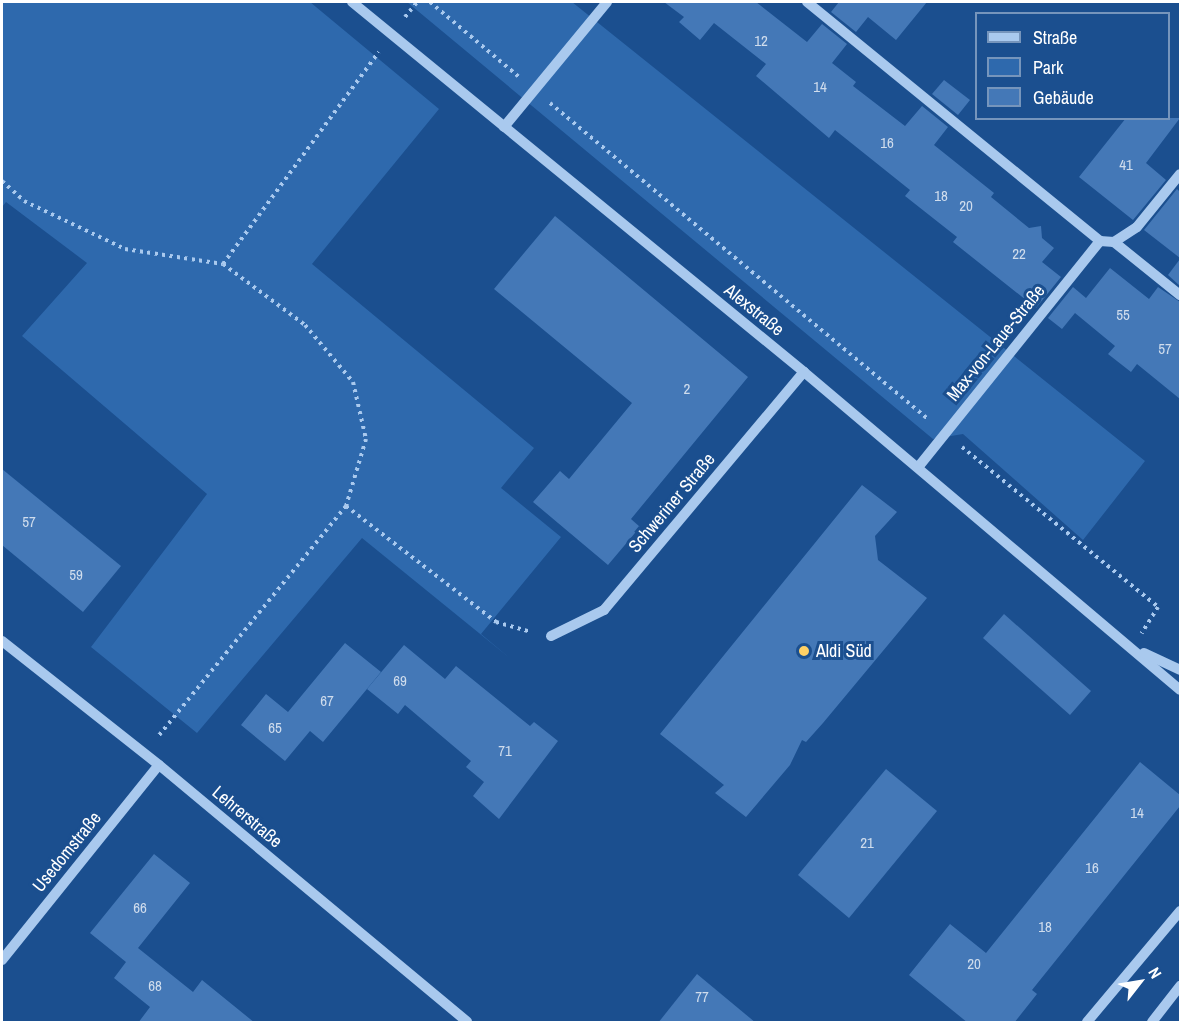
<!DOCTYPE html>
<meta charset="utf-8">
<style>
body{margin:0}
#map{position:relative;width:1182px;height:1024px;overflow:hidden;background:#1b4f8f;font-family:"Archivo Narrow",sans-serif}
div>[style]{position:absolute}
.green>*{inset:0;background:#2e69ad}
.building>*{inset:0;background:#4478b7}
.path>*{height:4px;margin-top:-2px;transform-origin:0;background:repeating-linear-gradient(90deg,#a9c9ee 0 3px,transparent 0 7.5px)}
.minor>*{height:10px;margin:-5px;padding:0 5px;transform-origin:5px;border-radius:5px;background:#a9c9ee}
.dots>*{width:16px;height:16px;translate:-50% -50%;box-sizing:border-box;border:3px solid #1b4f8f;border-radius:50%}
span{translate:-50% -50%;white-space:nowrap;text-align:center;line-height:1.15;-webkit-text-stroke:6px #1b4f8f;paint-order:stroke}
.number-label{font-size:15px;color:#d0dded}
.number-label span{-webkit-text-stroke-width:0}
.street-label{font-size:18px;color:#fff}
.poi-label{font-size:18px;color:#fff}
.left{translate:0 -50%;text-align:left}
.frame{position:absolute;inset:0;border:3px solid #fff;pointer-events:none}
.legend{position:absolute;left:975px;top:12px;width:195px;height:108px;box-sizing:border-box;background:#1b4f8f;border:2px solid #7695bc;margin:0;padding:8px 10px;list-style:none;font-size:18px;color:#fff}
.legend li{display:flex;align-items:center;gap:12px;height:30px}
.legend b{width:30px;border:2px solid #7695bc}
.north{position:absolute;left:1110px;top:952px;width:60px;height:60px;-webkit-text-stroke:4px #1b4f8f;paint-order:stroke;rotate:59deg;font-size:16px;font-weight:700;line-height:24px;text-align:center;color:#fff}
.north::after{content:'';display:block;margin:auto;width:21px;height:27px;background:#fff;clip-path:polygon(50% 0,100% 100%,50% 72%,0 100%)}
</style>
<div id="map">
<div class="green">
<div style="clip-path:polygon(2px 2px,310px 2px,439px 109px,312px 264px,534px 448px,501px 488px,561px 537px,481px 634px,512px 660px,362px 538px,197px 733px,91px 647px,207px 494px,22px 336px,87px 263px,6px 202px,2px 207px)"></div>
<div style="clip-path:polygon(407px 2px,572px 2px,1145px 461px,1083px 540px,963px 434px,933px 439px)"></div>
</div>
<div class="building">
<div style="clip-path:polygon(664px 2px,756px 2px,807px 42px,822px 24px,847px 44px,832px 63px,856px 82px,853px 86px,905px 126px,922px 106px,948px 127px,934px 145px,994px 193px,991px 197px,1029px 228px,1041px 226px,1042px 238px,1054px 248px,1042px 262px,1061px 277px,1036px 308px,953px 242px,957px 237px,905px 196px,910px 190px,835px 130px,829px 138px,756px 76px,766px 64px,714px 23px,700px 40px,679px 22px,684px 17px)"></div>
<div style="clip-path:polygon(839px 2px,927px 2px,896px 40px,868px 17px,856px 32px,831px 12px)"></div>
<div style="clip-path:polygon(944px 80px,970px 100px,958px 115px,932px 94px)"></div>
<div style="clip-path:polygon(1126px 118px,1180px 118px,1146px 163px,1166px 180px,1133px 220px,1079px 177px)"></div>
<div style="clip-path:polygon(1177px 189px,1180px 192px,1180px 258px,1144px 230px)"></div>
<div style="clip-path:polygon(555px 216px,748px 377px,631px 519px,640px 527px,608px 565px,533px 502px,560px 471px,569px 479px,632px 403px,494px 289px)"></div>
<div style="clip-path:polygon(1180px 259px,1180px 286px,1168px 275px)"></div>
<div style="clip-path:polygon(1110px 268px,1149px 299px,1158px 287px,1180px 302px,1180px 399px,1137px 364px,1131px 372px,1108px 354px,1115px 346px,1075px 313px,1062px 329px,1048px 318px,1073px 287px,1086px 298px)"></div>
<div style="clip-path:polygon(2px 469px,121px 566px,83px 612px,2px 545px)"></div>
<div style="clip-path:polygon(862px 485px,897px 512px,875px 536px,878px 560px,927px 598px,823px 723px,806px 742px,802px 740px,790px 765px,746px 817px,715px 793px,724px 785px,660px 734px)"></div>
<div style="clip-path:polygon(1004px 614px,1091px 691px,1070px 715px,983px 638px)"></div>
<div style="clip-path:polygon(345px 643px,381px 672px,323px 742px,310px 731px,285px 761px,241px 725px,266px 694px,288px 712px)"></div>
<div style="clip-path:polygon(404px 645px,445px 679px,456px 666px,530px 726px,534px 722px,558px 741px,499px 819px,473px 796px,484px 782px,466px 767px,471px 761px,405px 705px,398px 714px,367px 689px)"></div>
<div style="clip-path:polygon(1140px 762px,1180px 795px,1180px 806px,1032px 990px,1037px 994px,1014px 1023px,968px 1023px,909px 975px,950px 924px,986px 953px)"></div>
<div style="clip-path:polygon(886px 769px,937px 811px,849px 918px,798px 875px)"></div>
<div style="clip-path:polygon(154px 854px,190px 883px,138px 948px,193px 992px,202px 980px,255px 1023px,138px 1023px,150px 1007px,114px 978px,126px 962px,90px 933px)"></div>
<div style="clip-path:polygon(697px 974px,756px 1023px,658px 1023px)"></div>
</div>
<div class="path">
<div style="left:430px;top:2px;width:116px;rotate:40.1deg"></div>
<div style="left:405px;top:17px;width:19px;rotate:-51deg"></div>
<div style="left:550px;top:103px;width:493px;rotate:39.9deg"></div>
<div style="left:2px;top:181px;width:30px;rotate:42deg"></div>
<div style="left:24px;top:201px;width:112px;rotate:25.4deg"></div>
<div style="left:125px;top:249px;width:99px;rotate:8.7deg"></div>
<div style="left:223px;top:264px;width:102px;rotate:36.6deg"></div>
<div style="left:305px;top:325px;width:75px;rotate:49.9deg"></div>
<div style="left:353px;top:382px;width:58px;rotate:77.2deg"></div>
<div style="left:366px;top:439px;width:70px;rotate:106.6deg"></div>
<div style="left:346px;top:506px;width:299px;rotate:129.2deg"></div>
<div style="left:223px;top:264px;width:263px;rotate:-53.7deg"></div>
<div style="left:962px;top:447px;width:253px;rotate:39.2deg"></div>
<div style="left:1158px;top:607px;width:31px;rotate:122deg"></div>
<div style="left:346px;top:506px;width:190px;rotate:37.7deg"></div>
<div style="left:496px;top:622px;width:37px;rotate:16deg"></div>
</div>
<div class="minor">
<div style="left:352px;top:2px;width:584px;rotate:39.3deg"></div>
<div style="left:804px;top:372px;width:492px;rotate:40.2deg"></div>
<div style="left:807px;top:2px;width:378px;rotate:39.2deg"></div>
<div style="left:1100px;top:241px;width:290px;rotate:128.8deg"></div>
<div style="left:504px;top:127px;width:162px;rotate:-50.5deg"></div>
<div style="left:1100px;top:241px;width:14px;rotate:4deg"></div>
<div style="left:1114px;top:242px;width:27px;rotate:-33deg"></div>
<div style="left:1137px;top:227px;width:68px;rotate:-50.9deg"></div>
<div style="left:1114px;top:242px;width:85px;rotate:38.8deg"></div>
<div style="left:551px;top:636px;width:59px;rotate:-26.1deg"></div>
<div style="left:604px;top:610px;width:311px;rotate:-50deg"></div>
<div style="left:2px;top:641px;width:200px;rotate:38.3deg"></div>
<div style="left:159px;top:765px;width:401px;rotate:39.8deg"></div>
<div style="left:1144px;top:653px;width:40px;rotate:25deg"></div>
<div style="left:2px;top:960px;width:250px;rotate:-51.2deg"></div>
<div style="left:1087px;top:1022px;width:145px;rotate:-50deg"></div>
<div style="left:1152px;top:1022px;width:46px;rotate:-52.1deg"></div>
</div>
<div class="dots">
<div style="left:804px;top:651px;background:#ffd166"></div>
</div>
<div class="number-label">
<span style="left:761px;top:41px">12</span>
<span style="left:820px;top:87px">14</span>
<span style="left:887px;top:143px">16</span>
<span style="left:1126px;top:165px">41</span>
<span style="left:941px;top:196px">18</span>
<span style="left:966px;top:206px">20</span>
<span style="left:1019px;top:254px">22</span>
<span style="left:1123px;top:315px">55</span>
<span style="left:1165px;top:349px">57</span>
<span style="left:687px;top:389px">2</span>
<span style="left:29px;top:522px">57</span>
<span style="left:76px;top:575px">59</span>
<span style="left:400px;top:681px">69</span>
<span style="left:327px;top:701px">67</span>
<span style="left:275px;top:728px">65</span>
<span style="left:505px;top:751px">71</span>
<span style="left:1137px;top:813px">14</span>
<span style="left:867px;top:843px">21</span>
<span style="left:1092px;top:868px">16</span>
<span style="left:140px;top:908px">66</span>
<span style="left:1045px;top:927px">18</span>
<span style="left:974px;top:964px">20</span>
<span style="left:155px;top:986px">68</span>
<span style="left:702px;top:997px">77</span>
</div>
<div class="street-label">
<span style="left:754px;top:310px;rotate:39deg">Alexstraße</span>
<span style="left:996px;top:343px;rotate:-51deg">Max-von-Laue-Straße</span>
<span style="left:672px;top:503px;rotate:-50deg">Schweriner Straße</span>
<span style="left:247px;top:817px;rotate:40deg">Lehrerstraße</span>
<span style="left:67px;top:852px;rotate:-51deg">Usedomstraße</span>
</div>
<div class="poi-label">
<span class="left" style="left:816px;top:651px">Aldi Süd</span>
</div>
<div class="frame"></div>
<ul class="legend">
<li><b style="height:8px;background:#a9c9ee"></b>Straße</li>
<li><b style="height:16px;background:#2e69ad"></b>Park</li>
<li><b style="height:16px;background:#4478b7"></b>Gebäude</li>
</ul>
<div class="north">N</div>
</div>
